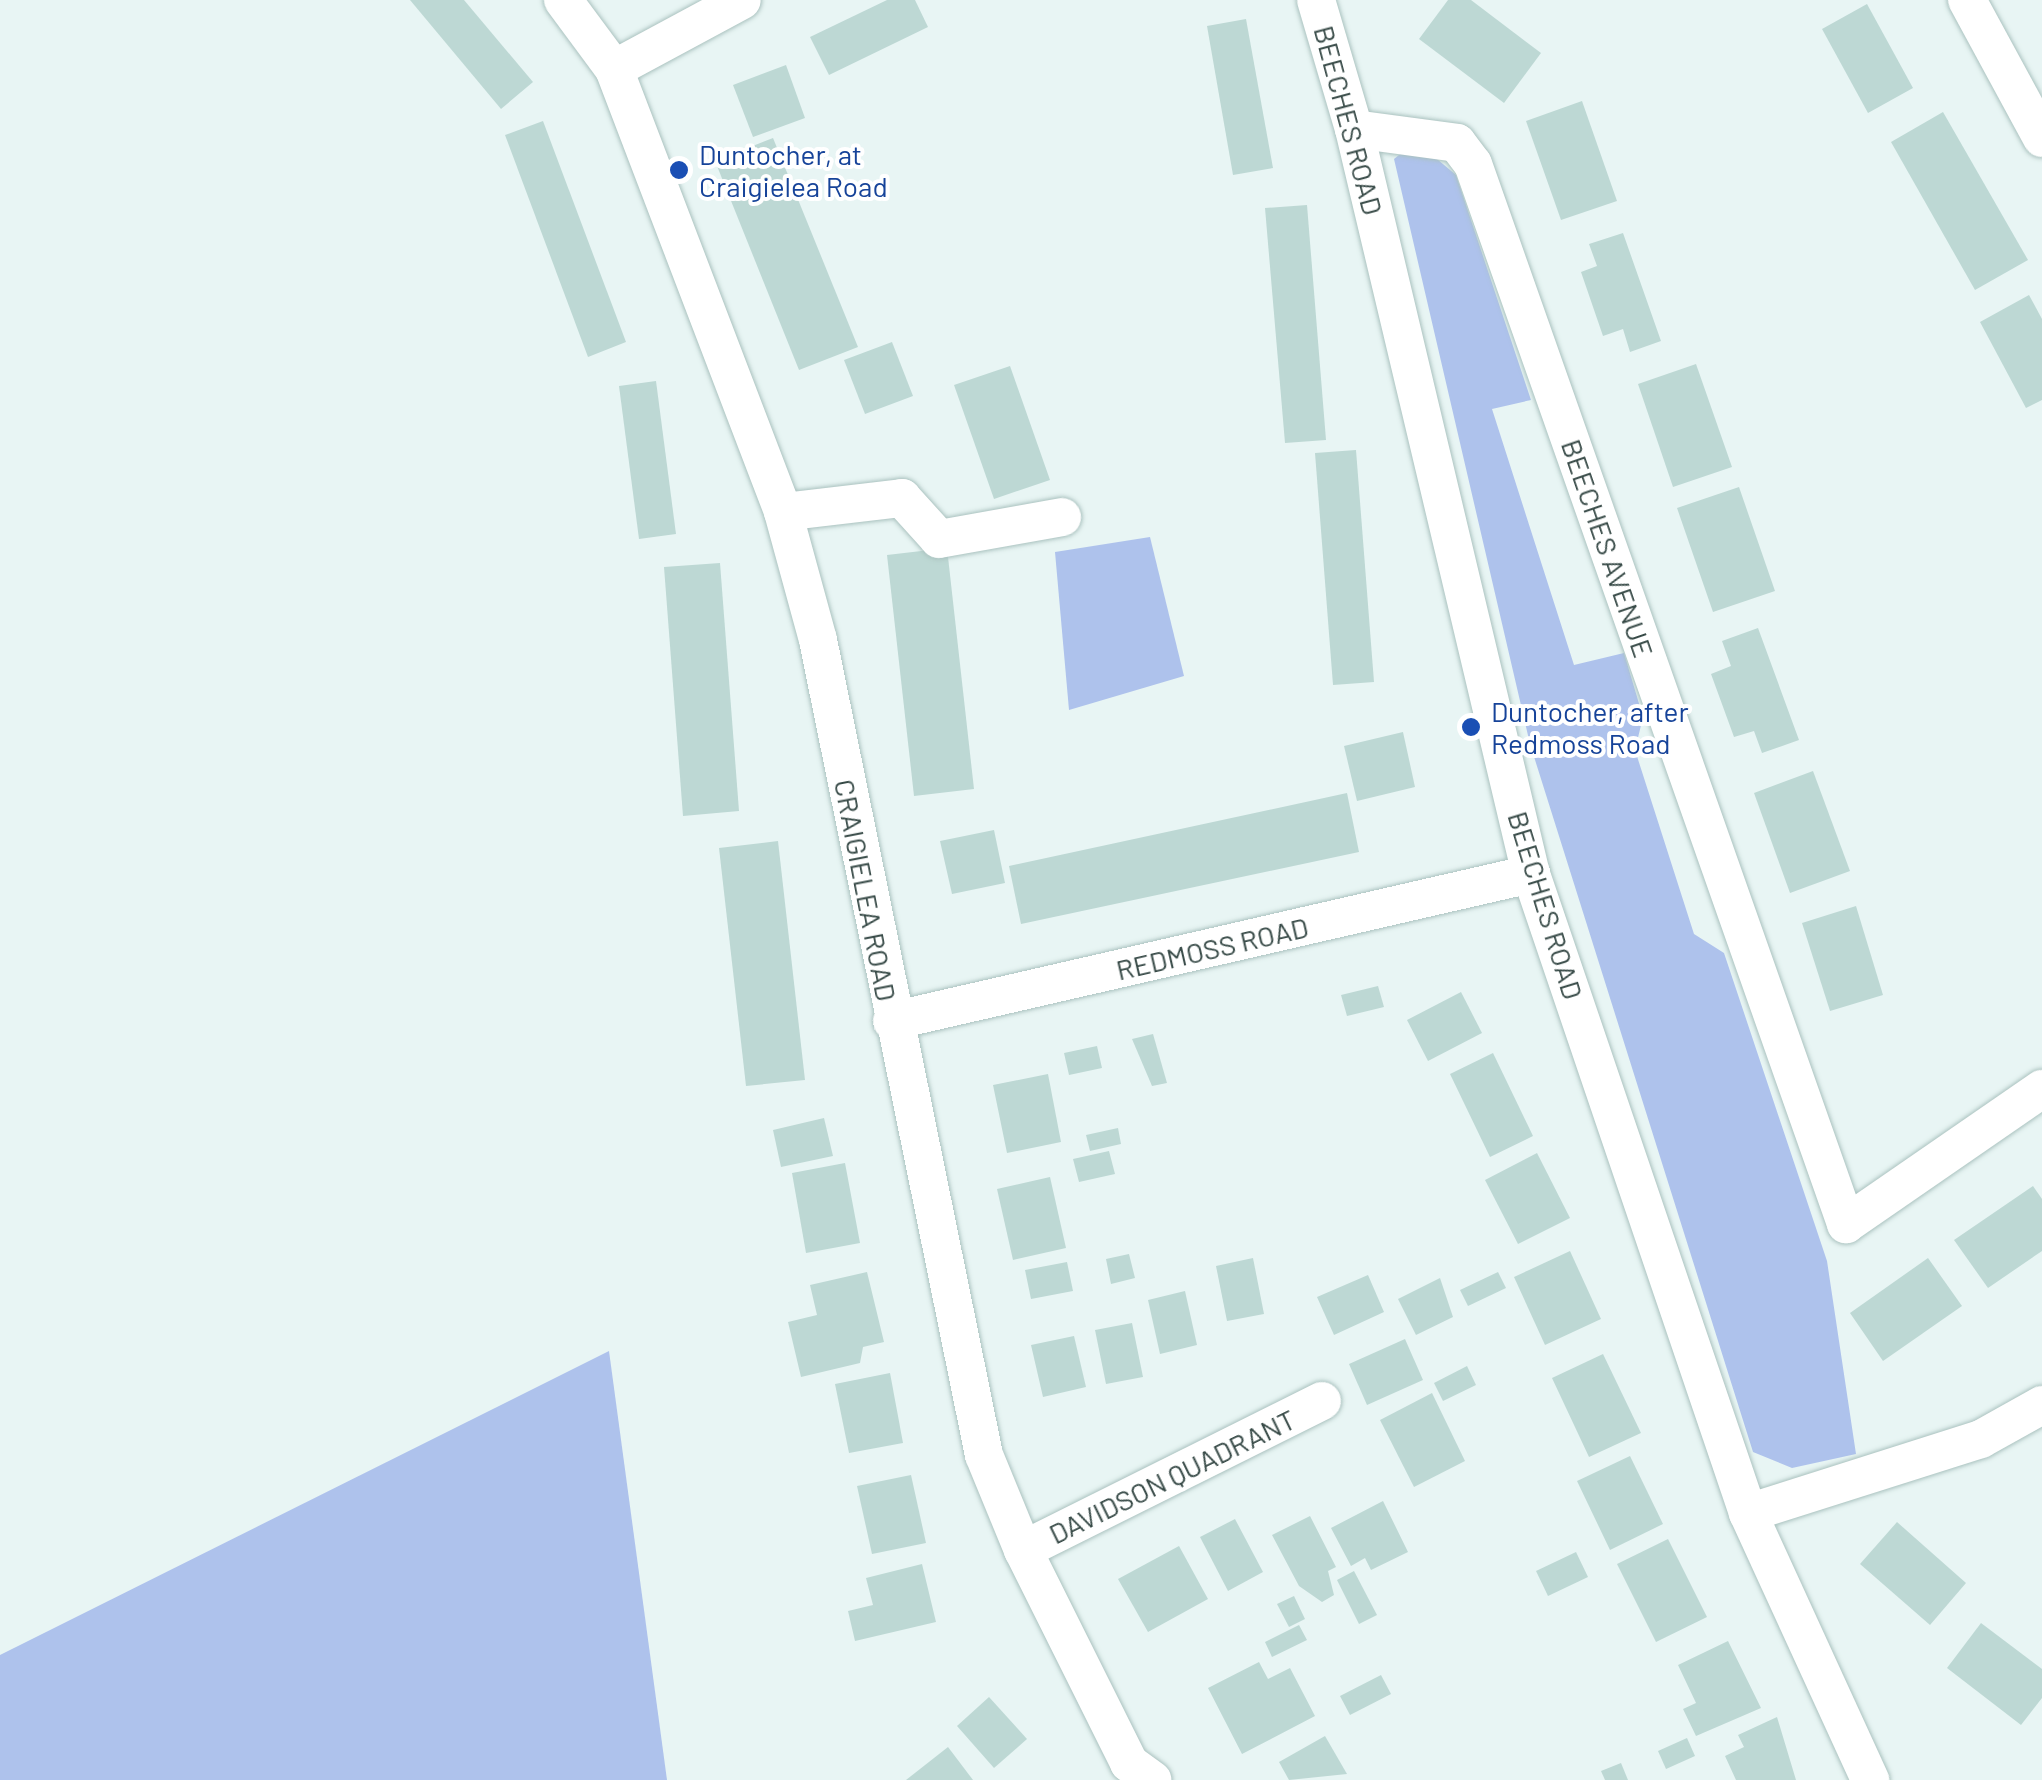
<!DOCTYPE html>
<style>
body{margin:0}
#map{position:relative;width:2042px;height:1780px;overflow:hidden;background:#e8f5f4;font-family:Barlow,sans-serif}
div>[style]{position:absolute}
.green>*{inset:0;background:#aec2ec}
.building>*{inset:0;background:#bdd8d4}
.roads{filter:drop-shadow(0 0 2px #aac2bf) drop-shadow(0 0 2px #aac2bf)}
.street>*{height:38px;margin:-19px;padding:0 19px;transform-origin:19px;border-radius:19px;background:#fff}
.dots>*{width:28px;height:28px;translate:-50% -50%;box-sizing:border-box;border:5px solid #fff;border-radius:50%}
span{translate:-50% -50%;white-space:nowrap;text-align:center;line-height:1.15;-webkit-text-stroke:8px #fff;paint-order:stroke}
.street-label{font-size:28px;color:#364946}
.transit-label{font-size:28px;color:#164399}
.left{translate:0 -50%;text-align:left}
</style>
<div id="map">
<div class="green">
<div style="clip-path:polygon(1404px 151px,1437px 159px,1456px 175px,1531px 400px,1492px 409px,1574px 665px,1624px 653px,1643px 717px,1635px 750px,1694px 934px,1724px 953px,1827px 1261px,1856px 1454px,1792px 1468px,1753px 1452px,1530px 744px,1394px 159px)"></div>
<div style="clip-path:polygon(1150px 537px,1184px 676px,1069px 710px,1055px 552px)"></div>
<div style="clip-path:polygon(609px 1351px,667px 1780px,0 1780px,0 1655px)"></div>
</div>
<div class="building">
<div style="clip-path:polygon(410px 0,464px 0,533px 82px,501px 109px)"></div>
<div style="clip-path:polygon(887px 0,915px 0,928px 27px,829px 75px,810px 37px)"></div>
<div style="clip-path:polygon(1448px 0,1471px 0,1541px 53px,1504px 103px,1419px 39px)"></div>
<div style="clip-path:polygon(1867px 4px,1913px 88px,1868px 113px,1822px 29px)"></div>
<div style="clip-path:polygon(1246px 19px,1273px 168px,1233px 175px,1207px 26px)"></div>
<div style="clip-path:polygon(786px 65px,805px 118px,753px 137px,733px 85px)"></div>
<div style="clip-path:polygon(1582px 101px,1617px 201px,1561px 220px,1526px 121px)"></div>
<div style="clip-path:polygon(1943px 112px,2028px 260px,1975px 290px,1891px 142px)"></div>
<div style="clip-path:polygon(543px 121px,626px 342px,588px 357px,505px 135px)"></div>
<div style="clip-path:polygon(773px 138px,858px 347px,799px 370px,715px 161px)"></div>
<div style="clip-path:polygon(1307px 205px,1326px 440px,1285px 443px,1265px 208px)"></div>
<div style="clip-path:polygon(1623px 233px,1661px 341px,1630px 352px,1623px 329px,1603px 336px,1581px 272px,1597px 266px,1589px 244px)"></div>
<div style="clip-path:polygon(2029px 295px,2042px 319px,2042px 400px,2026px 408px,1980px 322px)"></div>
<div style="clip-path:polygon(892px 342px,913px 396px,865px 414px,844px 360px)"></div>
<div style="clip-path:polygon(1696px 364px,1732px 467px,1673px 487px,1638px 384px)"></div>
<div style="clip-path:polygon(1010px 366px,1050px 480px,994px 499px,954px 385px)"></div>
<div style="clip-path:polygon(656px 381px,676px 534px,639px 539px,619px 386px)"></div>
<div style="clip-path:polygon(1356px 450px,1374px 682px,1333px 685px,1315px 453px)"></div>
<div style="clip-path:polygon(1739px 487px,1775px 591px,1713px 612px,1677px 508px)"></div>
<div style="clip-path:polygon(947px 548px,974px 789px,914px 796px,887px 555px)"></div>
<div style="clip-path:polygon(720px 563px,739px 811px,683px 816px,664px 567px)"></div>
<div style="clip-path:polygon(1758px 628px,1799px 740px,1762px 753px,1754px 731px,1734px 737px,1711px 674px,1731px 666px,1722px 641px)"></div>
<div style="clip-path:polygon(1403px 732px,1415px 787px,1357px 801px,1344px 746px)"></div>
<div style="clip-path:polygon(1813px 771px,1850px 871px,1790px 893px,1754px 793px)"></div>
<div style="clip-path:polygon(1347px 793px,1359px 852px,1021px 924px,1009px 866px)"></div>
<div style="clip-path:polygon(994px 830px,1005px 883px,952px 894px,940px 841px)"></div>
<div style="clip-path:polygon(778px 841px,805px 1080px,746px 1086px,719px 848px)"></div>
<div style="clip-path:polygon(1856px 906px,1883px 995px,1830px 1011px,1802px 923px)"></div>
<div style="clip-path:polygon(1378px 986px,1384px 1007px,1347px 1016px,1341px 995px)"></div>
<div style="clip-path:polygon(1461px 992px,1482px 1033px,1428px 1061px,1407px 1020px)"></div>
<div style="clip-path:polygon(1153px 1034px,1167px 1083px,1152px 1086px,1132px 1039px)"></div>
<div style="clip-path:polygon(1097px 1046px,1102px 1068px,1069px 1075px,1064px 1053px)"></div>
<div style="clip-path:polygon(1493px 1053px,1533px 1136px,1490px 1157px,1450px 1074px)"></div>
<div style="clip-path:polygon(1048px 1074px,1061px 1142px,1007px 1153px,993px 1085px)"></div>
<div style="clip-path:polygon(824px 1118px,833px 1156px,781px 1167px,773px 1130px)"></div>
<div style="clip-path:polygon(1118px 1128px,1121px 1144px,1090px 1151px,1086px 1135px)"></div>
<div style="clip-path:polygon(1109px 1151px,1115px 1174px,1079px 1182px,1073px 1159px)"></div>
<div style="clip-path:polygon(1537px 1153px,1570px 1218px,1518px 1244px,1485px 1180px)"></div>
<div style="clip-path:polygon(845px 1163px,860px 1243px,806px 1253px,792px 1173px)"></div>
<div style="clip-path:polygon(1050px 1177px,1066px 1248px,1013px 1260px,997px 1189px)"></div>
<div style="clip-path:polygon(2033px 1186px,2042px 1199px,2042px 1251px,1988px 1288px,1954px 1240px)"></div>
<div style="clip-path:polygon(1570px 1251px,1601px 1319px,1545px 1345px,1514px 1277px)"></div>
<div style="clip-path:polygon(1129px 1254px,1135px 1278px,1111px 1284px,1106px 1259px)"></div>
<div style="clip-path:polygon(1253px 1258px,1264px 1314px,1227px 1321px,1216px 1266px)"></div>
<div style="clip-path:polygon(1928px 1258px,1962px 1306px,1883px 1361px,1850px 1313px)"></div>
<div style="clip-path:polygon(1067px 1262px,1073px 1291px,1031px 1299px,1025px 1270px)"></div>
<div style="clip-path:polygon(867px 1272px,884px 1342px,863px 1347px,860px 1363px,801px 1377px,788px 1322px,817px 1315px,810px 1285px)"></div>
<div style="clip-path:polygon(1498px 1272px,1506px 1288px,1468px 1306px,1460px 1290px)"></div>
<div style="clip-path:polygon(1368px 1275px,1384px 1312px,1334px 1335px,1317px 1297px)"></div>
<div style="clip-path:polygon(1440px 1278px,1453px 1317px,1416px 1335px,1398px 1299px)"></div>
<div style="clip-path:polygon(1185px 1291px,1197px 1345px,1160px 1354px,1148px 1300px)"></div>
<div style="clip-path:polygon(1132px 1323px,1143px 1377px,1106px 1384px,1095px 1330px)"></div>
<div style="clip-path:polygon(1074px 1336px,1086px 1387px,1043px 1397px,1031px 1345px)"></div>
<div style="clip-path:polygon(1405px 1339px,1423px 1380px,1367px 1405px,1349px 1364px)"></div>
<div style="clip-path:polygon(1603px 1354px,1641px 1433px,1589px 1457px,1552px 1378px)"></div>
<div style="clip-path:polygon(1467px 1366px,1476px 1385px,1443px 1401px,1434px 1383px)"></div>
<div style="clip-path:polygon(890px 1373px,903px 1443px,849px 1453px,835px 1384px)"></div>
<div style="clip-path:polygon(1432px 1393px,1465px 1461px,1414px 1487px,1380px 1420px)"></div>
<div style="clip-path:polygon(1630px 1456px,1663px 1524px,1610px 1550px,1577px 1481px)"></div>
<div style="clip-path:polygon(911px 1475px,926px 1543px,872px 1554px,857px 1486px)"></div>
<div style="clip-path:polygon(1383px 1501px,1408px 1552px,1371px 1570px,1365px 1558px,1351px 1566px,1331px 1528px)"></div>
<div style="clip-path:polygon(1310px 1516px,1336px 1567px,1328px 1571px,1334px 1595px,1322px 1602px,1299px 1586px,1272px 1535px)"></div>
<div style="clip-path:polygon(1235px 1519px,1263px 1572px,1228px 1591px,1200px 1537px)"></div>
<div style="clip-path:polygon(1897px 1522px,1966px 1583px,1930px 1625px,1860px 1564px)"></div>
<div style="clip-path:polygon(1668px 1539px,1707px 1617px,1656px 1642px,1617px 1564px)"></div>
<div style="clip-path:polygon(1179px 1546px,1208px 1599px,1148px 1632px,1118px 1579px)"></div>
<div style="clip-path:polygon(1576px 1552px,1588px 1577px,1548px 1596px,1536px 1571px)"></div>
<div style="clip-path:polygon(922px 1564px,936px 1622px,855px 1641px,848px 1611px,873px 1605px,866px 1578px)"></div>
<div style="clip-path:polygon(1354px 1571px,1377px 1615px,1359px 1624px,1337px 1580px)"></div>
<div style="clip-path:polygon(1294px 1596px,1305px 1619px,1289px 1627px,1277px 1604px)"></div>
<div style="clip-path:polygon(1981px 1623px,2042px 1669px,2042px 1698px,2021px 1725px,1947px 1668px)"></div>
<div style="clip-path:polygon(1299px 1625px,1307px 1640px,1272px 1657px,1265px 1642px)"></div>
<div style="clip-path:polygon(1728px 1641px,1761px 1708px,1696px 1736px,1683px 1709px,1696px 1703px,1678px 1665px)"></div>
<div style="clip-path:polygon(1259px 1662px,1268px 1679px,1290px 1668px,1315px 1716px,1242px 1754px,1208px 1688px)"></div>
<div style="clip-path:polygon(1381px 1675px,1391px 1694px,1350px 1715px,1340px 1696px)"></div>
<div style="clip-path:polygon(989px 1697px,1027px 1739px,994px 1768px,957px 1726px)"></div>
<div style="clip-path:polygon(1777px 1717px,1796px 1780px,1736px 1780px,1725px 1756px,1744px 1747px,1738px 1735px)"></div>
<div style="clip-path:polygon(1325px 1736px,1347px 1774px,1289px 1780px,1279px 1762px)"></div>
<div style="clip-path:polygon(1687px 1738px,1695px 1756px,1666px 1769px,1658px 1751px)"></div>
<div style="clip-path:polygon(948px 1747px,973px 1780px,906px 1780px)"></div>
<div style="clip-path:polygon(1621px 1763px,1628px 1780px,1605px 1780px,1601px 1771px)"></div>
</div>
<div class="roads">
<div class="street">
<div style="left:563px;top:0;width:86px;rotate:53.5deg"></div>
<div style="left:614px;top:69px;width:474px;rotate:69.1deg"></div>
<div style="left:783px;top:512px;width:133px;rotate:74.7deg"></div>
<div style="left:818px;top:640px;width:832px;rotate:78.49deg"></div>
<div style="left:984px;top:1455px;width:103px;rotate:67.7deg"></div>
<div style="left:1023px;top:1550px;width:238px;rotate:63.5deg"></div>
<div style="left:1129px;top:1763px;width:29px;rotate:36deg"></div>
<div style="left:1316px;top:0;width:134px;rotate:73.6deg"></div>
<div style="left:1354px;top:129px;width:766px;rotate:76.64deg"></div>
<div style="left:1531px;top:874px;width:675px;rotate:71.24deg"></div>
<div style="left:1748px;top:1513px;width:294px;rotate:65.4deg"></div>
<div style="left:1967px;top:0;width:157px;rotate:61.5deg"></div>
<div style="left:614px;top:69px;width:145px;rotate:-28.3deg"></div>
<div style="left:1354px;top:129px;width:104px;rotate:7.7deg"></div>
<div style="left:1457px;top:143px;width:26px;rotate:53deg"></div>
<div style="left:1473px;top:164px;width:1124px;rotate:70.61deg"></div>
<div style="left:1846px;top:1224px;width:238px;rotate:-34.6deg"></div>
<div style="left:783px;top:512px;width:120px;rotate:-6.7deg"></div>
<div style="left:902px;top:498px;width:55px;rotate:47.9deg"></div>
<div style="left:939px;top:539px;width:125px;rotate:-10.1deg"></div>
<div style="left:892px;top:1021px;width:656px;rotate:-12.96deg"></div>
<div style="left:1748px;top:1513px;width:244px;rotate:-17.6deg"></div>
<div style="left:1981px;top:1439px;width:70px;rotate:-29.1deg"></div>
<div style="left:1023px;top:1550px;width:334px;rotate:-26.5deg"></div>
</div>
</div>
<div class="dots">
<div style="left:679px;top:170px;background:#1a4fb4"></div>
<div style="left:1471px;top:727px;background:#1a4fb4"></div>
</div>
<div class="street-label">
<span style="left:1349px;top:120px;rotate:75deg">BEECHES ROAD</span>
<span style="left:1608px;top:548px;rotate:71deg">BEECHES AVENUE</span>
<span style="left:866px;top:890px;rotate:79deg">CRAIGIELEA ROAD</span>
<span style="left:1546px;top:905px;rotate:73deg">BEECHES ROAD</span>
<span style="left:1212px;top:948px;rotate:-13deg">REDMOSS ROAD</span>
<span style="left:1172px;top:1476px;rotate:-26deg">DAVIDSON QUADRANT</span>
</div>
<div class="transit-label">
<span class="left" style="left:699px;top:170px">Duntocher, at<br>Craigielea Road</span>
<span class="left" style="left:1491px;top:727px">Duntocher, after<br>Redmoss Road</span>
</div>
</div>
